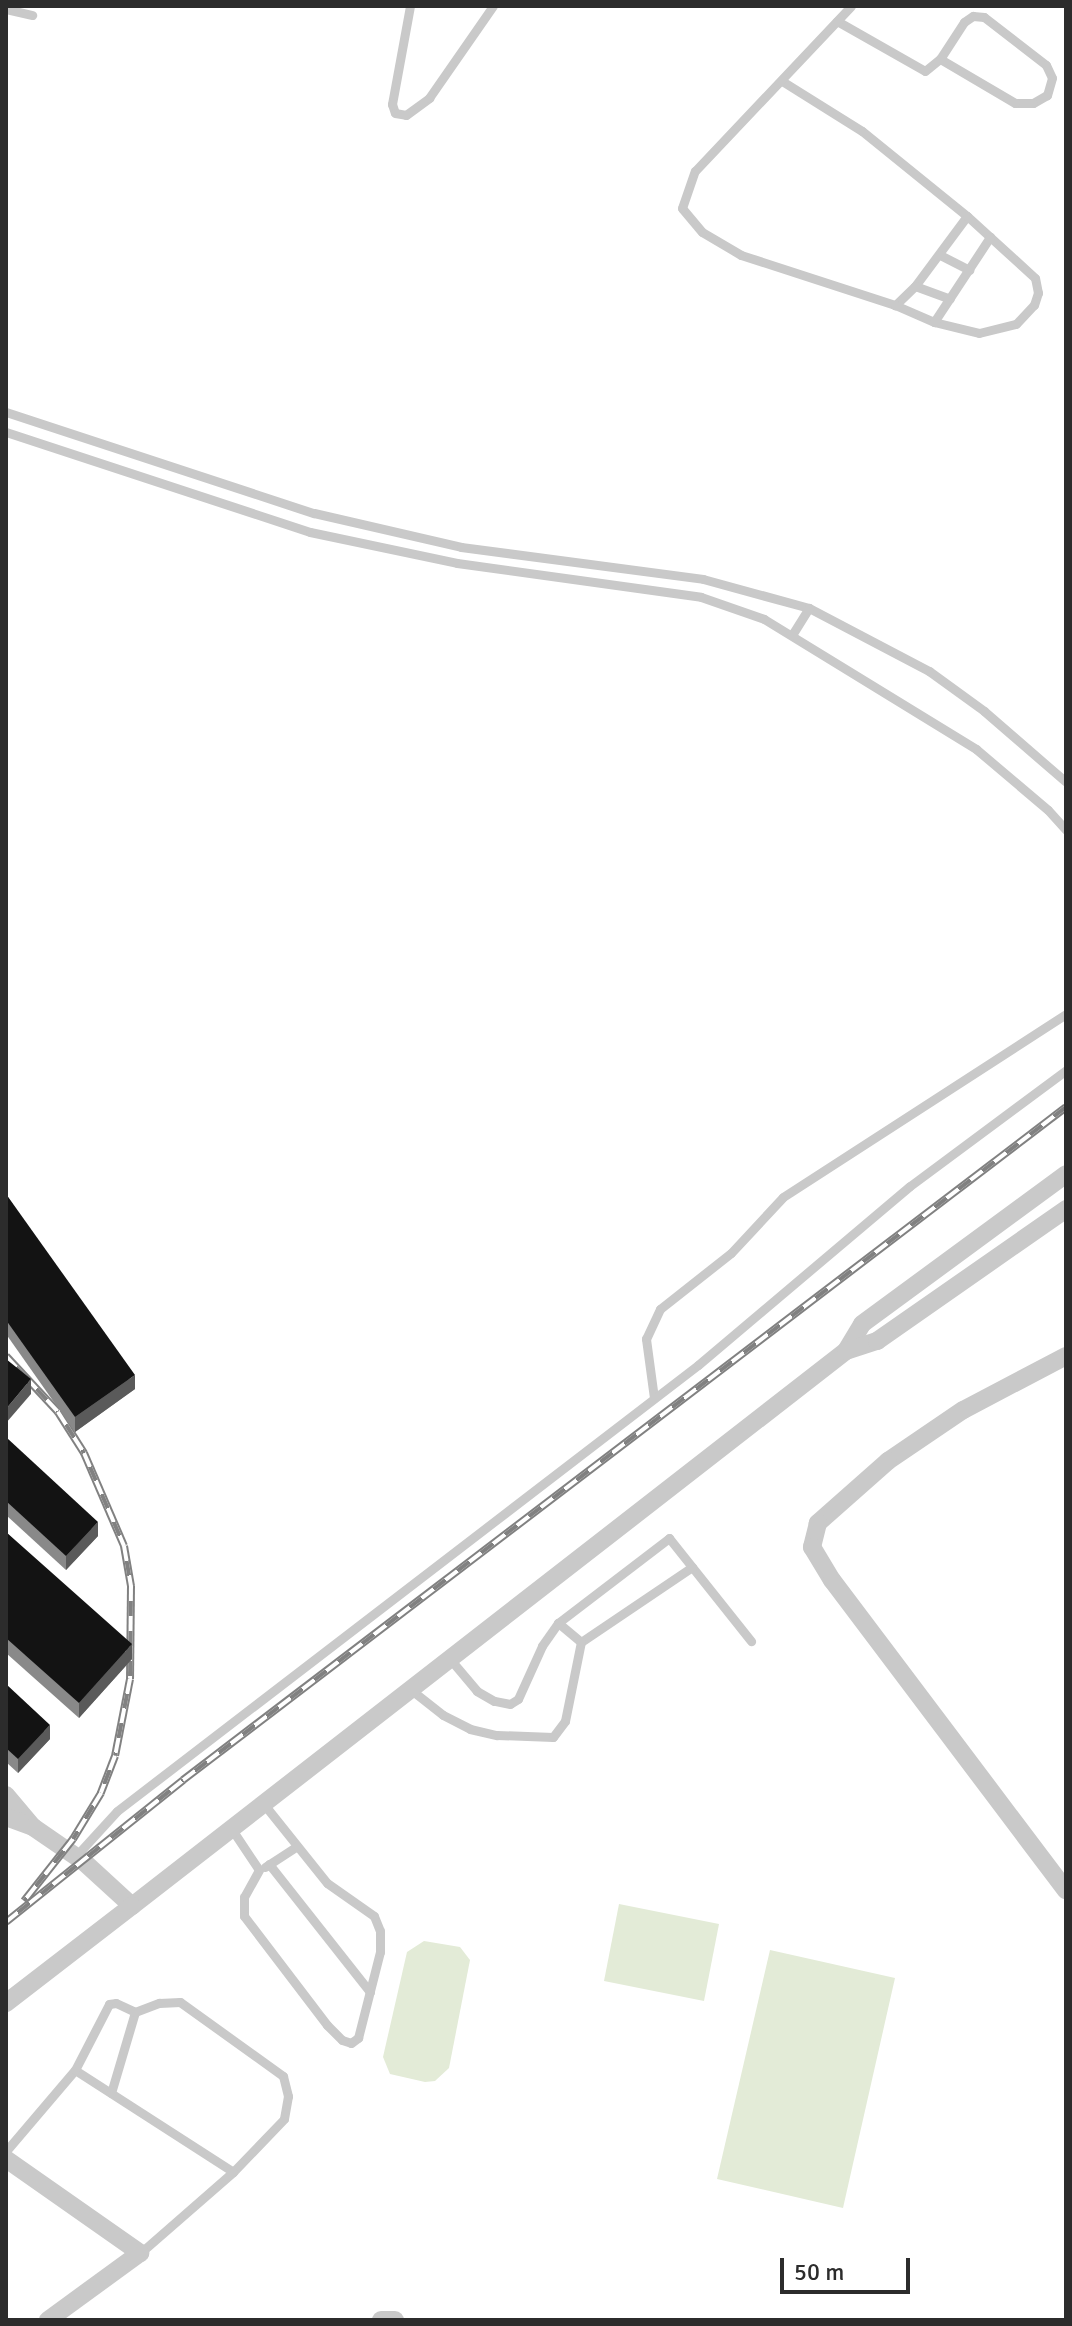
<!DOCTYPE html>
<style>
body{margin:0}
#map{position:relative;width:1072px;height:2326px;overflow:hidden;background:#fff;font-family:Signika,sans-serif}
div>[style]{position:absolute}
.green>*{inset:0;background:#e3ebd7}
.lane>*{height:9px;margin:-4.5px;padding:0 4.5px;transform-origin:4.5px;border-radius:4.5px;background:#c9c9c9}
.street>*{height:18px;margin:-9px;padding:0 9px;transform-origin:9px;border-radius:9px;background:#c9c9c9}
.rail>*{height:8px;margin-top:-4px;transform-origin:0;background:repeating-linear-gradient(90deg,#fff 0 15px,#818181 0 30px);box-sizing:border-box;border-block:2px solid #818181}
.wall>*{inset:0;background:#898989}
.shaded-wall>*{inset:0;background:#5a5a5a}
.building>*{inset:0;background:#131313}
span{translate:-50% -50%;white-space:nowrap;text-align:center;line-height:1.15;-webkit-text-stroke:8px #fff;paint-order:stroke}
.frame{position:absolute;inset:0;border:8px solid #2c2c2c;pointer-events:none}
.scale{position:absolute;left:780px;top:2258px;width:130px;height:36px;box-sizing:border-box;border:4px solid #2c2c2c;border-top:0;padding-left:10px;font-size:24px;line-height:28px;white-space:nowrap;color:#2c2c2c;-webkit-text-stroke:6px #fff;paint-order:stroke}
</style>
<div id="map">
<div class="green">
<div style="clip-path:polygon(619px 1904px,719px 1924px,704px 2001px,604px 1981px)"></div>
<div style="clip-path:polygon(424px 1941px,460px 1947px,470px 1960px,449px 2068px,435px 2081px,425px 2082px,390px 2074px,383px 2057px,407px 1952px)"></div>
<div style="clip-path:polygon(770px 1950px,895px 1978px,843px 2208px,717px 2179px)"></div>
</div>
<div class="lane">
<div style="left:410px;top:6px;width:100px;rotate:100.4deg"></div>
<div style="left:392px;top:104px;width:9px;rotate:72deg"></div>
<div style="left:395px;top:113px;width:11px;rotate:10deg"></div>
<div style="left:406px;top:115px;width:29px;rotate:-36deg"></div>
<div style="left:429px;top:98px;width:112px;rotate:-55.2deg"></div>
<div style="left:6px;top:9px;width:27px;rotate:13deg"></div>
<div style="left:837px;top:21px;width:101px;rotate:29.6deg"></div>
<div style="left:925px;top:71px;width:19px;rotate:-39deg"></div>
<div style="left:940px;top:59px;width:44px;rotate:-57deg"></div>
<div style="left:964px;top:22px;width:11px;rotate:-34deg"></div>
<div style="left:973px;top:16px;width:11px;rotate:5deg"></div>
<div style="left:984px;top:17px;width:78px;rotate:37.7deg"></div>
<div style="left:1046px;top:65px;width:14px;rotate:65deg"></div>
<div style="left:1052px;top:78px;width:18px;rotate:106deg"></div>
<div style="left:1047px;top:95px;width:16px;rotate:150deg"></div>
<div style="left:1033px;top:103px;width:18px;rotate:180deg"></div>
<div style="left:1015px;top:103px;width:87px;rotate:-149.6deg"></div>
<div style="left:782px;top:81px;width:94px;rotate:32deg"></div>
<div style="left:862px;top:131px;width:135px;rotate:39deg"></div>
<div style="left:967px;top:216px;width:87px;rotate:126.6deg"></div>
<div style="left:915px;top:286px;width:28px;rotate:136deg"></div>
<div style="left:895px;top:305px;width:162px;rotate:-162deg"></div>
<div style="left:741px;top:255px;width:45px;rotate:-149.5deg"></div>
<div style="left:702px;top:232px;width:31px;rotate:-130deg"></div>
<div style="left:682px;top:208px;width:39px;rotate:-71deg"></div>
<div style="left:695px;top:171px;width:227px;rotate:-46.6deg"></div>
<div style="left:940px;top:255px;width:33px;rotate:27deg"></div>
<div style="left:915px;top:286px;width:37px;rotate:20deg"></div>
<div style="left:895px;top:305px;width:43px;rotate:23.6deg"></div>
<div style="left:934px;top:322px;width:46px;rotate:13.7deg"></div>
<div style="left:979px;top:333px;width:38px;rotate:-14deg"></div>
<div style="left:1016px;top:324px;width:26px;rotate:-47deg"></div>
<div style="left:1034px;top:305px;width:13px;rotate:-72deg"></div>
<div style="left:1038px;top:293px;width:15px;rotate:-101deg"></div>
<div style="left:1035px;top:278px;width:92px;rotate:-137.6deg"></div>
<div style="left:934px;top:322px;width:102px;rotate:-56.6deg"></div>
<div style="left:6px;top:412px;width:324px;rotate:18.2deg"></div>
<div style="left:314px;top:513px;width:151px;rotate:13deg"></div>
<div style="left:461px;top:547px;width:244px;rotate:7.5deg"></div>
<div style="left:703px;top:579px;width:110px;rotate:15.3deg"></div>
<div style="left:809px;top:608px;width:136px;rotate:27.7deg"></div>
<div style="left:929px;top:671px;width:68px;rotate:36deg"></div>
<div style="left:984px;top:711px;width:108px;rotate:40.9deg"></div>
<div style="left:6px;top:432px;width:320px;rotate:18.2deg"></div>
<div style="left:310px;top:532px;width:150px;rotate:11.9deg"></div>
<div style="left:457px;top:563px;width:246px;rotate:7.9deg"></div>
<div style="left:701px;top:597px;width:67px;rotate:19.2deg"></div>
<div style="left:764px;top:619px;width:249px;rotate:31.5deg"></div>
<div style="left:976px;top:749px;width:94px;rotate:40.3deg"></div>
<div style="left:1048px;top:810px;width:27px;rotate:48deg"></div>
<div style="left:792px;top:635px;width:32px;rotate:-58deg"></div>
<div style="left:654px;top:1398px;width:60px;rotate:-97.7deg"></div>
<div style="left:646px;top:1339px;width:33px;rotate:-65deg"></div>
<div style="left:660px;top:1309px;width:90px;rotate:-38.3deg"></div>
<div style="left:731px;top:1253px;width:76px;rotate:-47.1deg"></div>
<div style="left:783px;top:1197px;width:337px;rotate:-32.9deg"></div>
<div style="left:558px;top:1623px;width:140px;rotate:-37.4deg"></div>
<div style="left:669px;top:1538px;width:132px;rotate:51.5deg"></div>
<div style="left:581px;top:1642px;width:134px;rotate:-34deg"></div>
<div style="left:410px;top:1689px;width:42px;rotate:38.2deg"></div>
<div style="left:443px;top:1715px;width:30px;rotate:27deg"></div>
<div style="left:470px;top:1729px;width:28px;rotate:13deg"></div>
<div style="left:497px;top:1735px;width:56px;rotate:2deg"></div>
<div style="left:553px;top:1737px;width:20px;rotate:-53deg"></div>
<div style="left:565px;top:1721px;width:81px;rotate:-78.6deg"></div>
<div style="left:581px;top:1642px;width:30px;rotate:-140deg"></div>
<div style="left:558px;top:1623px;width:28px;rotate:125deg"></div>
<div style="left:542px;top:1646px;width:58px;rotate:114.4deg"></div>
<div style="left:518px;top:1699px;width:9px;rotate:148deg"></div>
<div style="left:510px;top:1704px;width:16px;rotate:-169deg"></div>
<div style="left:494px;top:1701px;width:20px;rotate:-150deg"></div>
<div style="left:477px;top:1691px;width:42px;rotate:-130.2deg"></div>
<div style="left:231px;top:1828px;width:50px;rotate:56.3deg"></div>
<div style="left:259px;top:1870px;width:31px;rotate:119deg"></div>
<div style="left:244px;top:1897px;width:19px;rotate:90deg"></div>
<div style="left:244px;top:1916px;width:137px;rotate:52.7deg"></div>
<div style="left:327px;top:2025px;width:21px;rotate:45deg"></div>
<div style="left:342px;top:2040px;width:9px;rotate:18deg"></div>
<div style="left:351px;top:2043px;width:9px;rotate:-36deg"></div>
<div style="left:358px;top:2038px;width:89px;rotate:-75.7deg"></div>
<div style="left:380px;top:1952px;width:21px;rotate:-90deg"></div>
<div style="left:380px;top:1931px;width:16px;rotate:-112deg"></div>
<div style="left:374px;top:1916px;width:57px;rotate:-144.9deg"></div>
<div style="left:327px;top:1883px;width:102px;rotate:-128.7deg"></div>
<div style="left:75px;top:1857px;width:62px;rotate:-47.6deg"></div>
<div style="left:117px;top:1811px;width:732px;rotate:-37.51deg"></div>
<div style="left:698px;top:1365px;width:277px;rotate:-40.2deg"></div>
<div style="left:910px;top:1186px;width:194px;rotate:-36.6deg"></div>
<div style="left:269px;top:1864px;width:163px;rotate:51.7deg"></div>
<div style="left:265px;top:1867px;width:38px;rotate:-33deg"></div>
<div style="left:75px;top:2070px;width:188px;rotate:32.8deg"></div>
<div style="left:111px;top:2093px;width:84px;rotate:-73.5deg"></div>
<div style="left:6px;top:2151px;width:106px;rotate:-49.6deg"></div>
<div style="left:75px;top:2070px;width:74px;rotate:-62.7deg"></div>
<div style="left:109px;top:2004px;width:7px;rotate:-8deg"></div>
<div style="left:116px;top:2003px;width:21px;rotate:25deg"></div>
<div style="left:135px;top:2012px;width:26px;rotate:-21deg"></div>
<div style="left:159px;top:2003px;width:21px;rotate:-3deg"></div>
<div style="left:180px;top:2002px;width:127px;rotate:35.7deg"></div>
<div style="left:283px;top:2076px;width:21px;rotate:76deg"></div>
<div style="left:288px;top:2096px;width:23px;rotate:100deg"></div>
<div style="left:284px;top:2119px;width:74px;rotate:133.9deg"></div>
<div style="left:233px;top:2172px;width:123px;rotate:138.9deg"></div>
</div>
<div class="street">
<div style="left:846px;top:1351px;width:31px;rotate:-59deg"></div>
<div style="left:862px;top:1324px;width:253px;rotate:-36.3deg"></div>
<div style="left:1066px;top:1356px;width:116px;rotate:152.3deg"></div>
<div style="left:963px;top:1410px;width:91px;rotate:145.8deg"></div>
<div style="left:888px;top:1461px;width:94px;rotate:138.5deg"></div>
<div style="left:818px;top:1523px;width:25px;rotate:104deg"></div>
<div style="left:812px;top:1547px;width:39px;rotate:59deg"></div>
<div style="left:832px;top:1580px;width:389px;rotate:53deg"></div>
<div style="left:6px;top:1795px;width:39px;rotate:50deg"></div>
<div style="left:6px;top:1817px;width:29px;rotate:20deg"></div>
<div style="left:33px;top:1827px;width:62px;rotate:34.5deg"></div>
<div style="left:84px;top:1862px;width:65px;rotate:42.5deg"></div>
<div style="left:132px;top:1906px;width:904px;rotate:-37.86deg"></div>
<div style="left:846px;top:1351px;width:33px;rotate:-18deg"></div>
<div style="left:877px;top:1341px;width:231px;rotate:-34.9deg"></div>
<div style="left:6px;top:2003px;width:159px;rotate:-37.6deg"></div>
<div style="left:6px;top:2159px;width:164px;rotate:35deg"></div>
<div style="left:140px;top:2253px;width:114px;rotate:143.9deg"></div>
<div style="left:381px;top:2320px;width:14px"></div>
</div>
<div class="rail">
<div style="left:6px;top:1356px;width:76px;rotate:47.1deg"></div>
<div style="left:58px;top:1412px;width:49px;rotate:57.6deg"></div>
<div style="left:84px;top:1453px;width:101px;rotate:66.7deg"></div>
<div style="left:124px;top:1546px;width:41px;rotate:80.1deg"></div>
<div style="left:131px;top:1586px;width:93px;rotate:90.6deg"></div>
<div style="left:130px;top:1679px;width:78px;rotate:101deg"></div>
<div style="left:115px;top:1756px;width:40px;rotate:111deg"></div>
<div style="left:101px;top:1793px;width:54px;rotate:121.3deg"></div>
<div style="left:73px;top:1839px;width:79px;rotate:128.3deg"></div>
<div style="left:6px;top:1922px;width:227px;rotate:-38.7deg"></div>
<div style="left:183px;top:1780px;width:1110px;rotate:-37.31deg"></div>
</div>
<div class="wall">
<div style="clip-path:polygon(6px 1194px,135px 1389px,75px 1432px,6px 1334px)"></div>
<div style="clip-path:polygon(6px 1439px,98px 1536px,66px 1570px,6px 1515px)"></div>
<div style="clip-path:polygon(6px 1532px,132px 1659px,79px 1718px,6px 1653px)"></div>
<div style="clip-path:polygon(6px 1684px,50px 1739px,18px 1773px,6px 1762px)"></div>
</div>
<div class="shaded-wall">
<div style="clip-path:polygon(135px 1375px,135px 1389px,75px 1432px,75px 1417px)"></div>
<div style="clip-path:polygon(31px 1379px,31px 1394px,6px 1423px,6px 1409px)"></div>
<div style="clip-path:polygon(98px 1522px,98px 1536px,66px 1570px,66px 1556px)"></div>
<div style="clip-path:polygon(132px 1644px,132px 1659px,79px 1718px,79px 1703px)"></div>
<div style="clip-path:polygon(50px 1725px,50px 1739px,18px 1773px,18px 1759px)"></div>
</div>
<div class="building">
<div style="clip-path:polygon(6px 1194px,135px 1375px,75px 1417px,6px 1320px)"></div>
<div style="clip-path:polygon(6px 1359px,31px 1379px,6px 1409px)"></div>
<div style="clip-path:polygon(7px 1438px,98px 1522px,66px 1556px,6px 1501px)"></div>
<div style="clip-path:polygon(6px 1532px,132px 1644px,79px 1703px,6px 1638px)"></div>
<div style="clip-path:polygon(6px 1684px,50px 1725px,18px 1759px,6px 1748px)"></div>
</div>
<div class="frame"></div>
<div class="scale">50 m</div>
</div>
